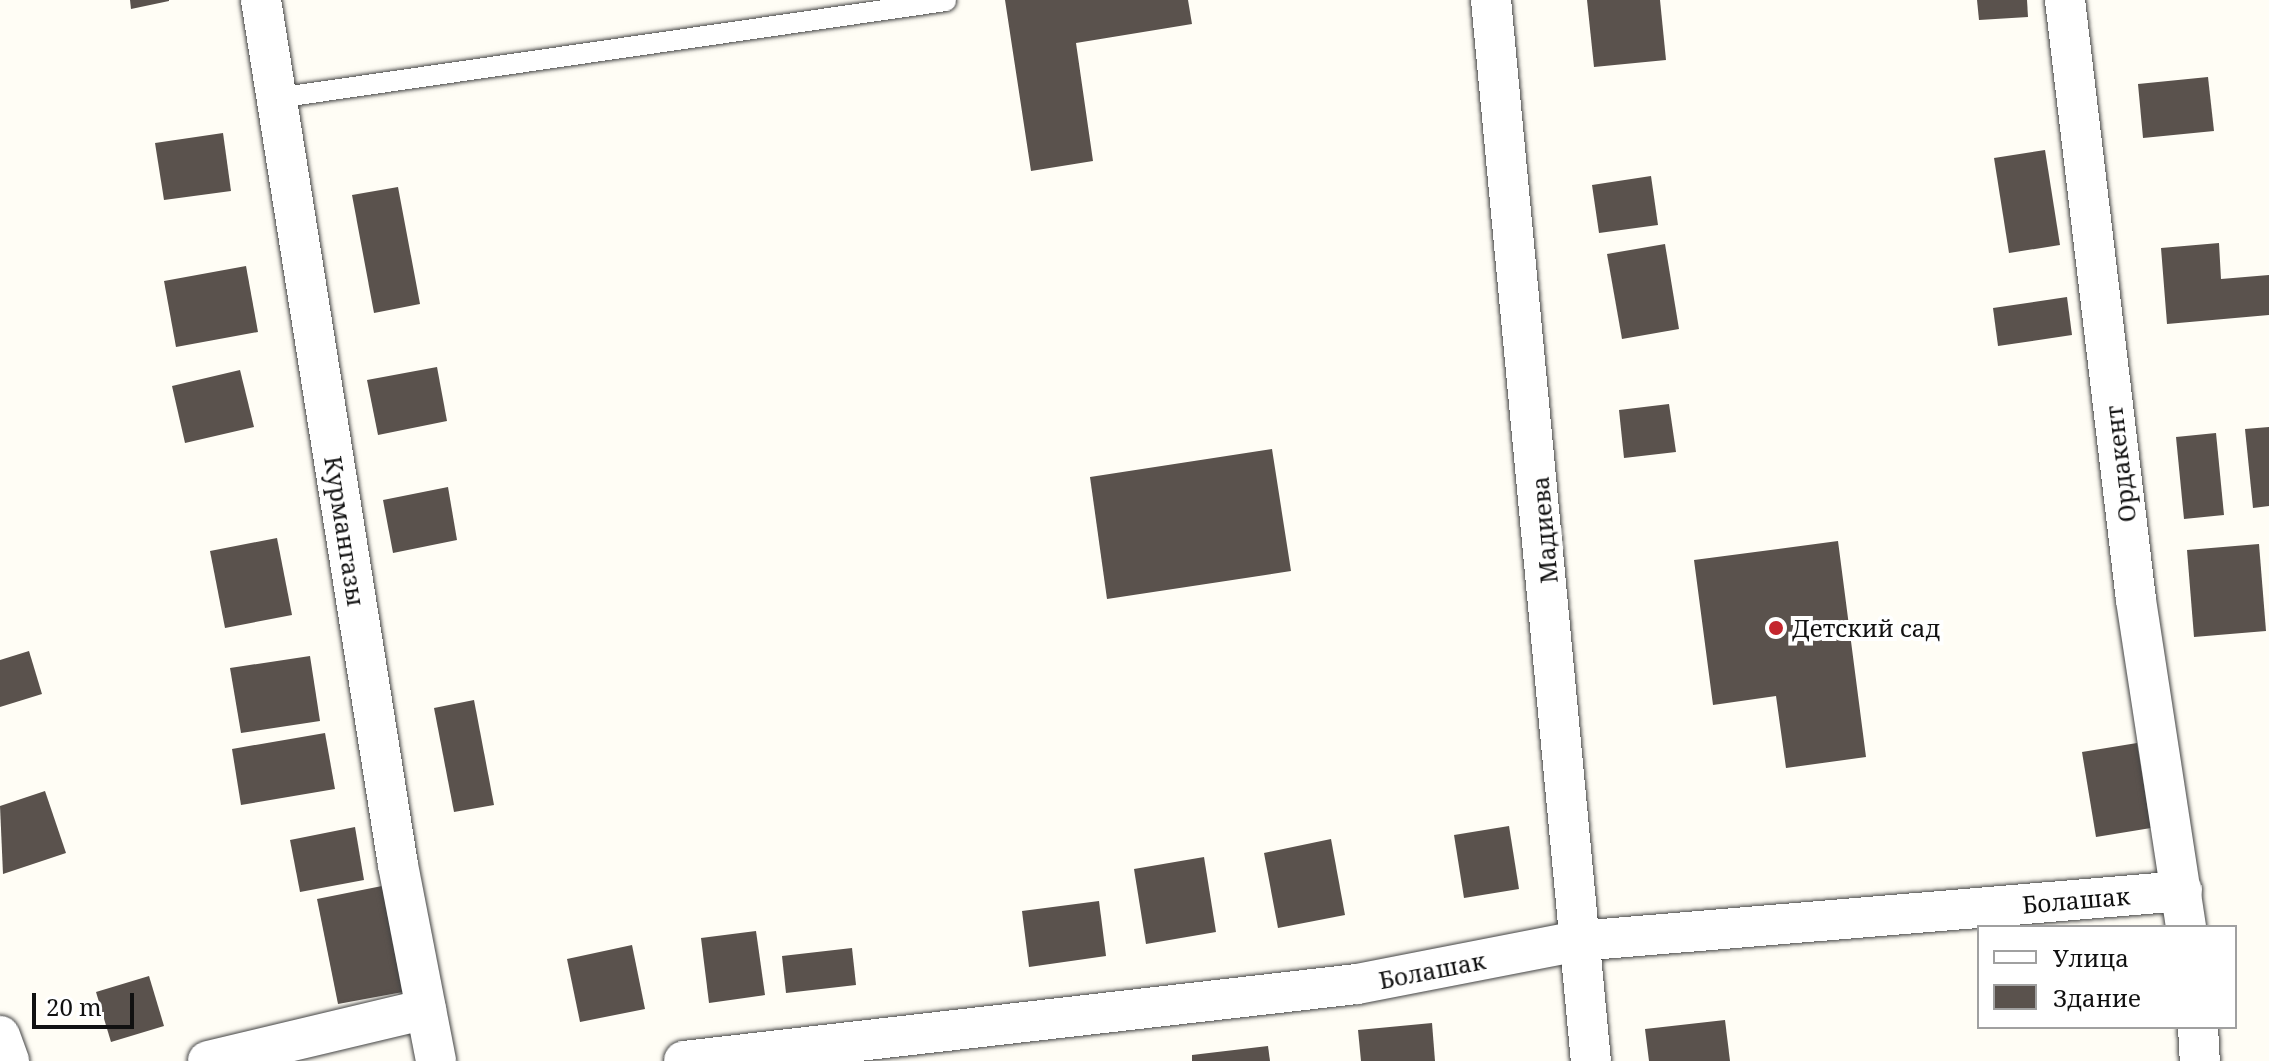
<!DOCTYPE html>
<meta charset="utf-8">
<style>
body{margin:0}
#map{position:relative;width:2269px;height:1061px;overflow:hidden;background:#fffdf5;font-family:"Noto Serif",serif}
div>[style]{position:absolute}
.building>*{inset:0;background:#5a524d}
.roads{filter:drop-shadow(0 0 2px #444) drop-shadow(0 0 2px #444)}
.lane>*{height:20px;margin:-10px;padding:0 10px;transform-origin:10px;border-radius:10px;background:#fff}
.street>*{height:40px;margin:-20px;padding:0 20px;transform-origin:20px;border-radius:20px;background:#fff}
.dots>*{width:22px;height:22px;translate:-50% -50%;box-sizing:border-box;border:4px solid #fff;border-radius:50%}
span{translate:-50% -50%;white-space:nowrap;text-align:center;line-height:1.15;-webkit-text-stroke:8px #fff;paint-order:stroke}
.street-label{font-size:24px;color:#111}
.poi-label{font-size:24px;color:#111}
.left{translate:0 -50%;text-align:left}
.legend{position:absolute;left:1977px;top:925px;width:260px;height:104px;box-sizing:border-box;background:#fff;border:2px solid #a0a0a0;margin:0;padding:10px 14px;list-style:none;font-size:24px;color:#111}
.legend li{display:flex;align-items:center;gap:16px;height:40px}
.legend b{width:40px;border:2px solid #a0a0a0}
.scale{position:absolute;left:32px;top:993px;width:102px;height:36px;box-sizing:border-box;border:4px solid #111;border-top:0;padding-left:10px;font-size:24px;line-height:28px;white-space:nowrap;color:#111;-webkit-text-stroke:6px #fff;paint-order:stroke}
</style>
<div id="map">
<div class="building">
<div style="clip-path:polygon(130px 0,169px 0,169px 1px,131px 9px)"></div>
<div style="clip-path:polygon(1005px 0,1188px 0,1192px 24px,1076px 43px,1093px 161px,1031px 171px)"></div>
<div style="clip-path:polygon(1587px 0,1660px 0,1666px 60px,1594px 67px)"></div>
<div style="clip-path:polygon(1977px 0,2027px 0,2028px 17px,1979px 20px)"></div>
<div style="clip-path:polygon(2208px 77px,2214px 131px,2143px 138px,2138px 84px)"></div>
<div style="clip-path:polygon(223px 133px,231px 191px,164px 200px,155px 143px)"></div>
<div style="clip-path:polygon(2045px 150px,2060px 245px,2009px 253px,1994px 158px)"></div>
<div style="clip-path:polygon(1651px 176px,1658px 225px,1599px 233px,1592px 185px)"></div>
<div style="clip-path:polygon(398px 187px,420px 304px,374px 313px,352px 195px)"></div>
<div style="clip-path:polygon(2219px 243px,2221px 279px,2269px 275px,2269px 315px,2167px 324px,2161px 248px)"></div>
<div style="clip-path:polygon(1665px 244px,1679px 329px,1622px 339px,1607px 254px)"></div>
<div style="clip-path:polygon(246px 266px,258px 332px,176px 347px,164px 281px)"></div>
<div style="clip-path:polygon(2067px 297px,2072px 335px,1998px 346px,1993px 308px)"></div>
<div style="clip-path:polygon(437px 367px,447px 421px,378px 435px,367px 380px)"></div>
<div style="clip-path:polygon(240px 370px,254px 427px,185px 443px,172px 386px)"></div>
<div style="clip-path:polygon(1669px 404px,1676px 452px,1624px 458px,1619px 410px)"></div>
<div style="clip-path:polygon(2269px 427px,2269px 506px,2253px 508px,2245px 429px)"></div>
<div style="clip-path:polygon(2216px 433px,2224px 515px,2184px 519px,2176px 437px)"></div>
<div style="clip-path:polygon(1272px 449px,1291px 571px,1107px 599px,1090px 477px)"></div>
<div style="clip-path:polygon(448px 487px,457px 540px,393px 553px,383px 500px)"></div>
<div style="clip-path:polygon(277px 538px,292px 615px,225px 628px,210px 551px)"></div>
<div style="clip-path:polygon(1838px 541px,1866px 757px,1786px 768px,1776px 696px,1713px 705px,1694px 560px)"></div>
<div style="clip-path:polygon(2259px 544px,2266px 631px,2194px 637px,2187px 550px)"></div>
<div style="clip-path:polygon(29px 651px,42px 694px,0 707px,0 660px)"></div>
<div style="clip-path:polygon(310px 656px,320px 721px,241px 733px,230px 668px)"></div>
<div style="clip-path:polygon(474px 700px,494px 805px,454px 812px,434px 708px)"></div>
<div style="clip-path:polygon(325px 733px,335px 789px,241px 805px,232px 749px)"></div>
<div style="clip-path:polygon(2137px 743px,2151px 828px,2096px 837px,2082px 752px)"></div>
<div style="clip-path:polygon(45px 791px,66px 853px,3px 874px,0 806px)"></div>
<div style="clip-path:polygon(1509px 826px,1519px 889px,1464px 898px,1454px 835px)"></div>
<div style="clip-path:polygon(355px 827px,364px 880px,300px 892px,290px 840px)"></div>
<div style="clip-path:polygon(1331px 839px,1345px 915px,1278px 928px,1264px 853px)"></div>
<div style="clip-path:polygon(1204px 857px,1216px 932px,1146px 944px,1134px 869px)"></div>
<div style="clip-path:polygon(382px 886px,403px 992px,338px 1004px,317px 899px)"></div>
<div style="clip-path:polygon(1099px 901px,1106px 956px,1029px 967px,1022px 911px)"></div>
<div style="clip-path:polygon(756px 931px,765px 995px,709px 1003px,701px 938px)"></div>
<div style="clip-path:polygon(632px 945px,645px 1009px,580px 1022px,567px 959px)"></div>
<div style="clip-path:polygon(852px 948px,856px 985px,786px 993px,782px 956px)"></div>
<div style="clip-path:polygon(149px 976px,164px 1026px,111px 1042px,96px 992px)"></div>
<div style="clip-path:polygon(1725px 1020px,1730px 1061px,1649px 1061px,1645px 1029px)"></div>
<div style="clip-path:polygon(1432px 1023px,1435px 1061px,1361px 1061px,1358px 1030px)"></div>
<div style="clip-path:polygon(1268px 1046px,1270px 1061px,1192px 1061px,1192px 1055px)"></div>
</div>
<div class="roads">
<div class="lane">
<div style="left:277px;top:98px;width:676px;rotate:-8.25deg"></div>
</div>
<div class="street">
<div style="left:261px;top:0;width:876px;rotate:81deg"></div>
<div style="left:398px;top:865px;width:200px;rotate:79deg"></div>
<div style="left:1491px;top:0;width:1066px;rotate:84.62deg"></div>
<div style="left:2065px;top:0;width:604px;rotate:83.25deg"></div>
<div style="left:2136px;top:600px;width:331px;rotate:81.3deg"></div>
<div style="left:2198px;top:1027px;width:34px;rotate:87deg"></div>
<div style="left:0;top:1036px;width:27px;rotate:70deg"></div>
<div style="left:208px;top:1061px;width:224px;rotate:-13.4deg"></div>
<div style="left:684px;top:1061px;width:677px;rotate:-6.53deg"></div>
<div style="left:1357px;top:984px;width:225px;rotate:-11deg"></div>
<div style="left:1578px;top:941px;width:606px;rotate:-4.73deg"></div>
</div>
</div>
<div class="dots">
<div style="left:1776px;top:628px;background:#c4262e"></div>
</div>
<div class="street-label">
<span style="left:2120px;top:464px;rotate:-97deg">Ордакент</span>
<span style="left:1544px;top:530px;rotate:-95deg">Мадиева</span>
<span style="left:345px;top:531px;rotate:81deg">Курмангазы</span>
<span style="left:2076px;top:900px;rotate:-5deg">Болашак</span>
<span style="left:1432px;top:970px;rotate:-11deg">Болашак</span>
</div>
<div class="poi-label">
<span class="left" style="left:1792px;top:628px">Детский сад</span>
</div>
<ul class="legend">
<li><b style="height:10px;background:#fff"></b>Улица</li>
<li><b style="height:22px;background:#5a524d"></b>Здание</li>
</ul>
<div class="scale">20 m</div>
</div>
